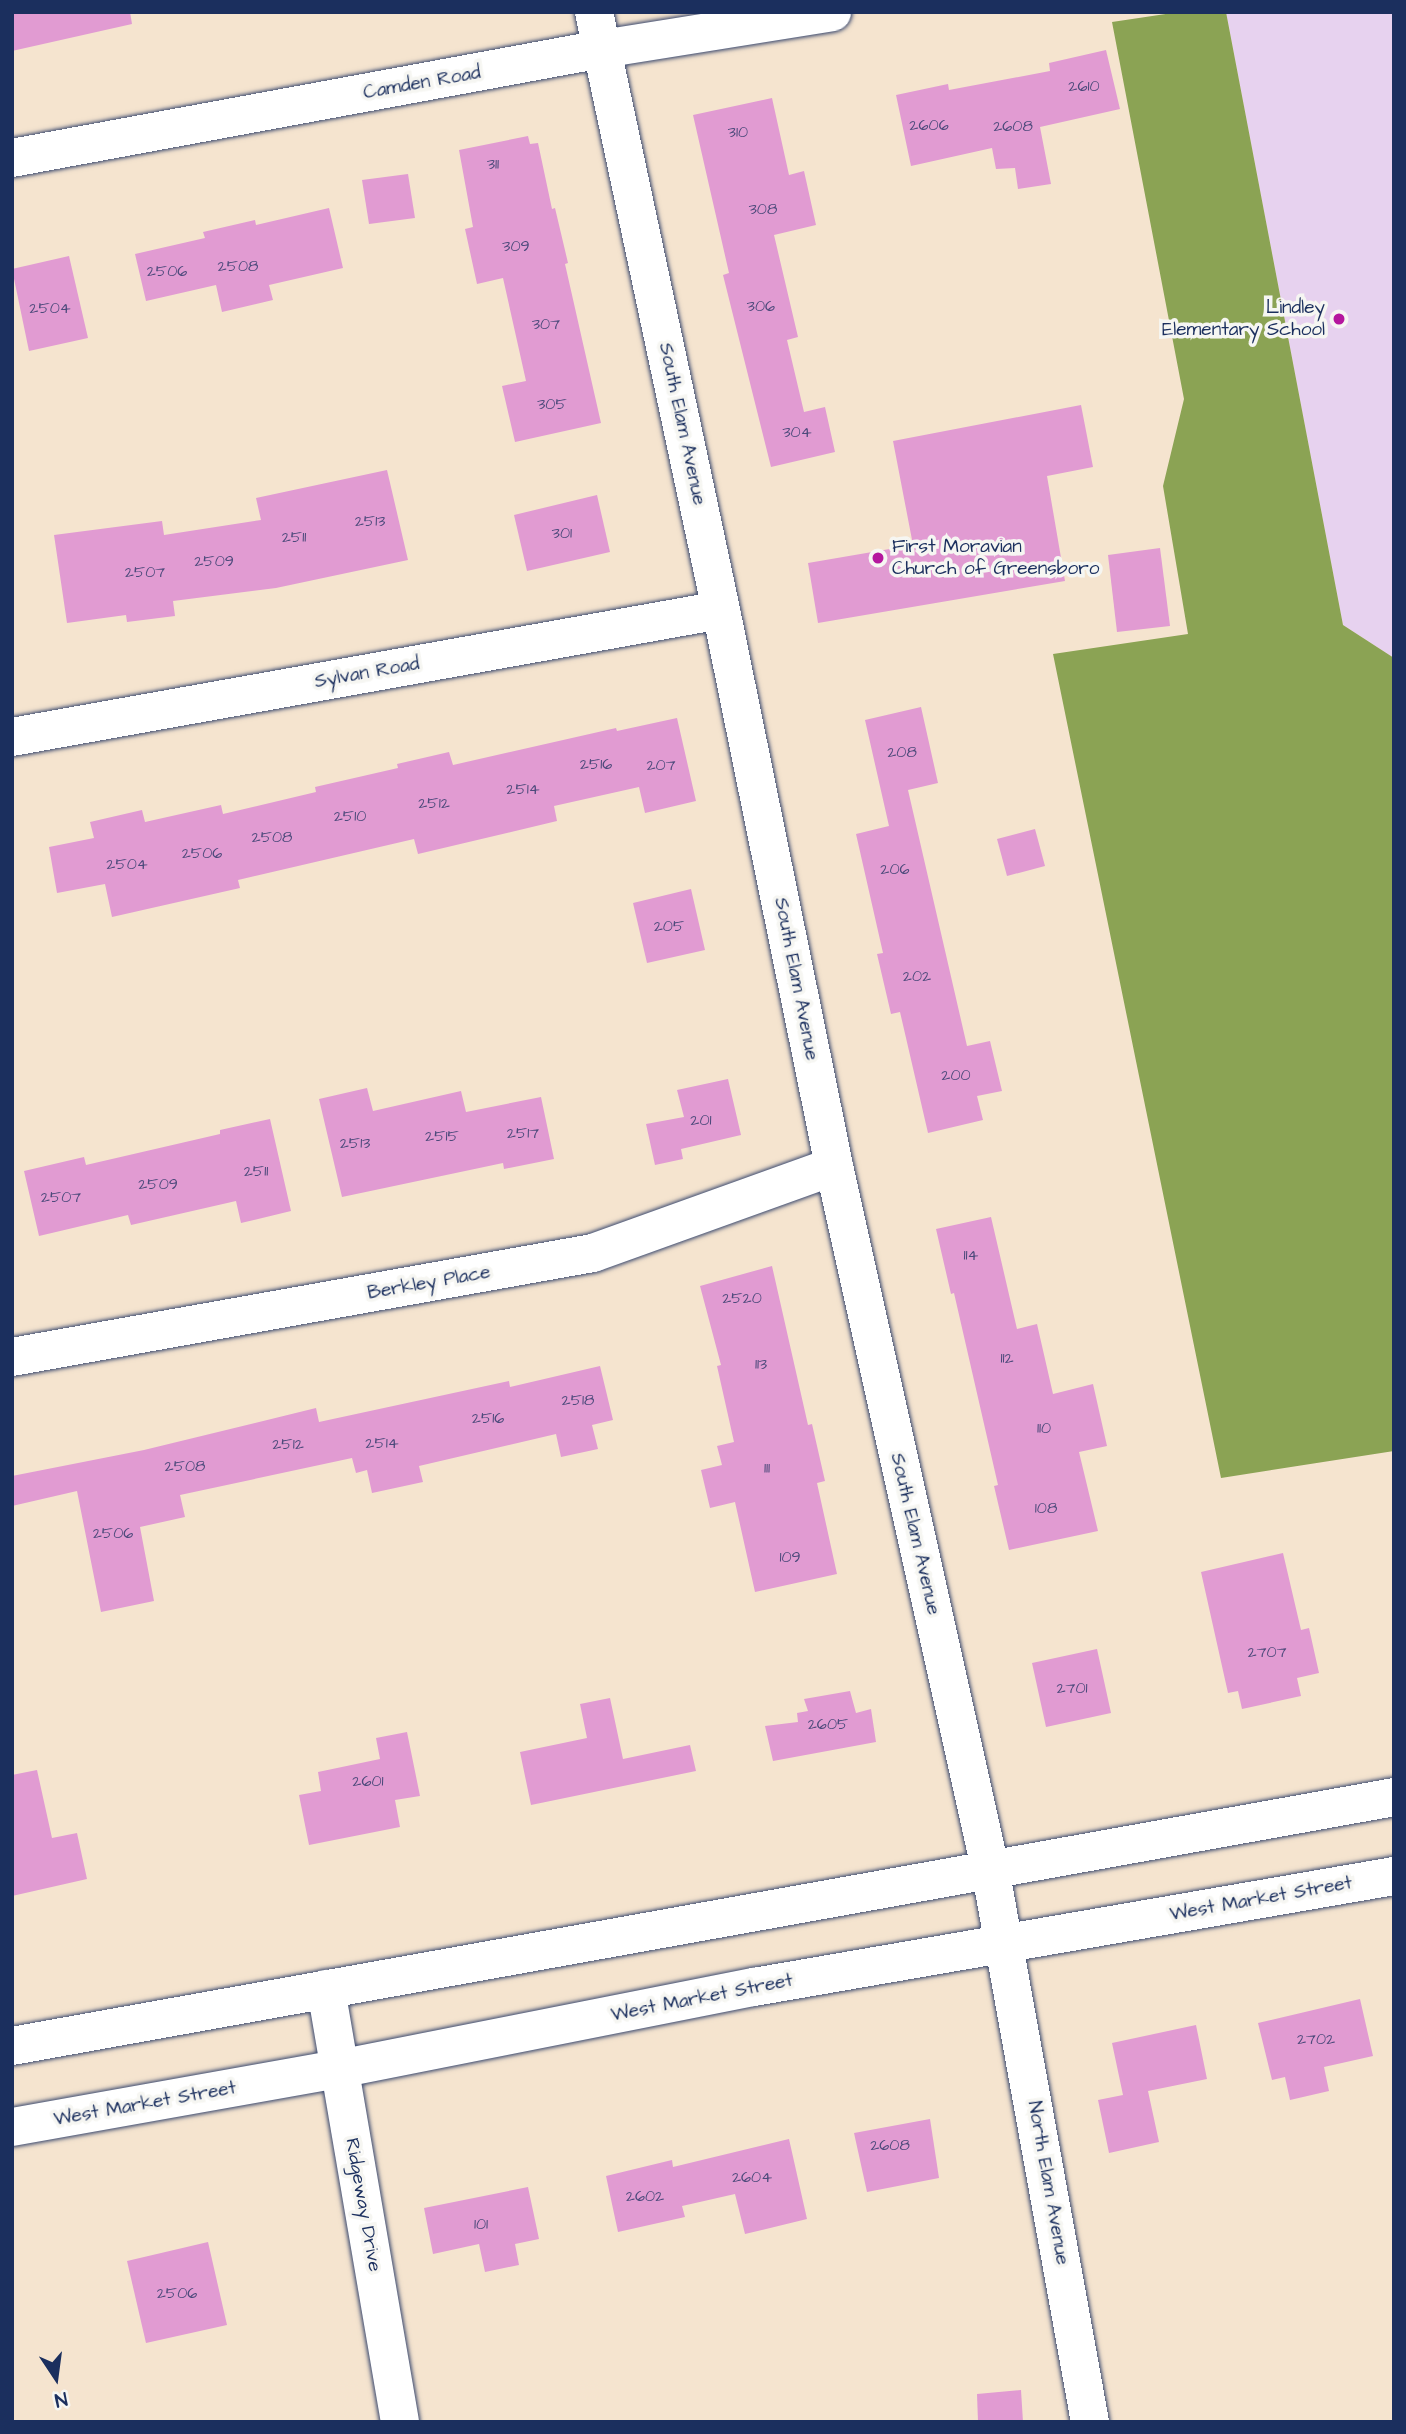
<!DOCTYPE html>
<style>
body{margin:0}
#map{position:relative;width:1406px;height:2434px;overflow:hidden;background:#f5e4cf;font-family:"Architects Daughter",sans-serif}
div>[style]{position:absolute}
.built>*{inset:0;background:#e7d2ef}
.forest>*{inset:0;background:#8ba354}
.building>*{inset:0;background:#e19bd2}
.roads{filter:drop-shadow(0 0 2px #3c4a6f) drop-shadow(0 0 2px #3c4a6f)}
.minor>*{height:38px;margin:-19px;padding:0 19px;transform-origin:19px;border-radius:19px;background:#fff}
.major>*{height:38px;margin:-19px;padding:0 19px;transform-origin:19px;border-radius:19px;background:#fff}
.dots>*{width:19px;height:19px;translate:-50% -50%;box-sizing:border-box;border:4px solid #f6f6f2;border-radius:50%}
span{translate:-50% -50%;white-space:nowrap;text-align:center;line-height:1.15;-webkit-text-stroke:7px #f6f6f2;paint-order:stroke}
.number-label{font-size:16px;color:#4c4a7b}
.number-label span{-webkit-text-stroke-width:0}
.street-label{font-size:19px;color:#1b2f5e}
.poi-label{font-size:19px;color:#1b2f5e}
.right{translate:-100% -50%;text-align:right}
.left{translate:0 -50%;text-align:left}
.frame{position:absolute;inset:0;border:14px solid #1b2f5e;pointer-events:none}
.north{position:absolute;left:21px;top:2343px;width:70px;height:70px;-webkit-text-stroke:5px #f6f6f2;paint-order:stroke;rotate:167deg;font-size:19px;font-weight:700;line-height:28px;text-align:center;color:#1b2f5e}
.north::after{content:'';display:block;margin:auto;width:24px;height:32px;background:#1b2f5e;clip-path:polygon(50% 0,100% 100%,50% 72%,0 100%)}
</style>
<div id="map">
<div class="built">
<div style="clip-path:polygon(1226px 12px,1394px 12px,1394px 658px,1343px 625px)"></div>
</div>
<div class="forest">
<div style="clip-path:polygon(1179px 12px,1226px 12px,1343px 625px,1394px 658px,1394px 1451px,1221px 1478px,1053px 654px,1188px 634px,1163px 486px,1184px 399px,1112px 22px)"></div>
</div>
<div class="building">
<div style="clip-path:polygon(12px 12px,130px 12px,132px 24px,12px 51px)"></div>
<div style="clip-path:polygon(1106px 50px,1120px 109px,1040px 127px,1051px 184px,1018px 189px,1015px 168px,996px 169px,992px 148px,911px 166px,896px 95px,948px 84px,949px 90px,1050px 71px,1049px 63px)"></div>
<div style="clip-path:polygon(772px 98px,789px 175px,804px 171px,816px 225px,774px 235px,798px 337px,787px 340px,804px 412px,825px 407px,835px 452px,771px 467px,723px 275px,729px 273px,693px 115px)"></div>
<div style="clip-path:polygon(528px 136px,530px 144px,538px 143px,552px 209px,555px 208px,568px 263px,565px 264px,601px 423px,515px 442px,502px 386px,526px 381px,503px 278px,477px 284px,465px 229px,473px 227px,459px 150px)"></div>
<div style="clip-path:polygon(408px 174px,415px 218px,369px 224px,362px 180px)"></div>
<div style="clip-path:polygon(329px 208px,343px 268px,269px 285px,273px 300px,222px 312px,216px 285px,146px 301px,135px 254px,205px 238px,203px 232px,255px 220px,256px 225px)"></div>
<div style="clip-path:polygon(69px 256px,88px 338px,29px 351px,12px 269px)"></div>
<div style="clip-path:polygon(1081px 405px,1093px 467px,1047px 476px,1065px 581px,818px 623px,808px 563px,913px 545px,893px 441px)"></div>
<div style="clip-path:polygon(387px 470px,408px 560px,276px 588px,173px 601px,175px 616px,127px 622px,126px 615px,67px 623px,54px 535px,162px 521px,164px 535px,261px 520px,256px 498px)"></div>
<div style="clip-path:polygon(597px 495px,610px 552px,527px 571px,514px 515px)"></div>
<div style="clip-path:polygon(1160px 548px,1170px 626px,1117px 632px,1108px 555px)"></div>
<div style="clip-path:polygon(921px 707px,938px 783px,908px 790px,967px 1046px,990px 1041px,1002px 1091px,977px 1096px,983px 1120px,928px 1133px,900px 1012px,891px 1014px,877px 954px,883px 953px,856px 834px,889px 826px,865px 720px)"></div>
<div style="clip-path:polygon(677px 718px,696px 801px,645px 813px,639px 787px,554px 806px,557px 821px,418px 854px,414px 839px,238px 880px,240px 888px,112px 917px,105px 884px,57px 893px,49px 847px,94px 838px,90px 822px,142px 810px,145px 822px,221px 805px,223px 814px,316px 792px,315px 787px,398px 768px,397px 764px,449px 752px,453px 765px,616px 728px,617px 731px)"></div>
<div style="clip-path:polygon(1035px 829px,1045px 866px,1007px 876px,997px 839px)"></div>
<div style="clip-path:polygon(691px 889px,705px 950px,647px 963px,633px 903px)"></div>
<div style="clip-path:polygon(728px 1079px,741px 1135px,681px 1149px,683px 1159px,655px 1165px,646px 1124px,684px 1117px,677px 1090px)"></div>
<div style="clip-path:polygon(367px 1088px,373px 1111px,461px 1091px,466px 1112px,541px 1097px,554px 1159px,504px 1169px,503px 1163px,342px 1197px,319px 1099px)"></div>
<div style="clip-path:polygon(270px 1119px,291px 1211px,241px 1223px,236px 1201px,131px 1225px,128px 1215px,39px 1236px,24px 1171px,84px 1157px,86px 1165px,220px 1134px,220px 1130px)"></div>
<div style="clip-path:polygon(991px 1217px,1017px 1329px,1037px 1324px,1053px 1394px,1093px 1384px,1107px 1446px,1079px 1452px,1098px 1531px,1009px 1550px,994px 1486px,998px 1485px,954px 1293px,951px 1294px,936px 1229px)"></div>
<div style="clip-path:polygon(772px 1266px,808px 1425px,812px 1424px,825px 1481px,817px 1483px,837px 1574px,755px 1592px,735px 1502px,710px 1508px,701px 1470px,722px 1465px,717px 1446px,734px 1442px,717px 1366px,721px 1365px,700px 1286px)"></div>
<div style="clip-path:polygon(600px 1366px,613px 1420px,592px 1425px,598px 1449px,561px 1457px,556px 1434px,419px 1466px,423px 1482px,372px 1493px,367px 1470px,356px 1473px,352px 1458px,180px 1495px,185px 1517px,140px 1527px,154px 1601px,101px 1612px,77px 1491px,12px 1506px,12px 1476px,144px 1450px,316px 1408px,319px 1422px,509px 1381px,510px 1387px)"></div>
<div style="clip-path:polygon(1283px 1553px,1301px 1630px,1309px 1628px,1319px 1673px,1297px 1678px,1301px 1696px,1242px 1709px,1238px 1691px,1228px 1693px,1201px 1572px)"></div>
<div style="clip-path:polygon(1097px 1649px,1111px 1713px,1046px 1727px,1032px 1663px)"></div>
<div style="clip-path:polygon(850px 1691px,856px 1713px,871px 1709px,876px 1742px,773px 1761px,765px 1726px,798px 1722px,797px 1713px,808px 1711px,804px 1699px)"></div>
<div style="clip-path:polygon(610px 1698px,623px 1759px,690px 1745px,696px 1771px,531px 1805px,520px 1752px,587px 1738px,580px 1704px)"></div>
<div style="clip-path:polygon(407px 1732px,420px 1796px,395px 1800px,400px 1827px,309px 1845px,299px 1795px,321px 1791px,318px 1772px,380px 1759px,376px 1738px)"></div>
<div style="clip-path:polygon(37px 1770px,52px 1838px,77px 1833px,87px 1879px,12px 1896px,12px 1775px)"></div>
<div style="clip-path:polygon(1360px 1999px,1373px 2056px,1324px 2067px,1329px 2091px,1290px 2100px,1285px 2077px,1272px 2080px,1258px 2023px)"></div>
<div style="clip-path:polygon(1196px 2025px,1207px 2079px,1148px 2091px,1159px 2142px,1109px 2153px,1098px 2100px,1123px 2095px,1112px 2043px)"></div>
<div style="clip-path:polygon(930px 2119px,939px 2178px,867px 2192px,854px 2133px)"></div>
<div style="clip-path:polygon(789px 2139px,807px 2219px,745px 2234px,735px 2194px,682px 2206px,685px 2217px,618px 2232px,606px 2176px,672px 2160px,673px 2167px)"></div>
<div style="clip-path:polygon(528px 2187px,539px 2239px,515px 2244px,519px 2265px,485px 2272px,479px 2244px,433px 2254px,424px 2208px)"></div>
<div style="clip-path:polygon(208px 2242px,227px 2325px,146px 2343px,127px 2261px)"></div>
<div style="clip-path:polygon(1021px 2390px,1023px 2422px,978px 2422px,977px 2394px)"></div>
</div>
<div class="roads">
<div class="minor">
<div style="left:594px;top:12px;width:611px;rotate:78.01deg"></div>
<div style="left:721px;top:610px;width:567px;rotate:78.51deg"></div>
<div style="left:834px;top:1166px;width:719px;rotate:77.47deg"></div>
<div style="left:990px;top:1868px;width:563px;rotate:79.77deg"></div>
<div style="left:12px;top:158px;width:600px;rotate:-10.47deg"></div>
<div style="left:602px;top:49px;width:233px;rotate:-9.1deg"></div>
<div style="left:12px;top:737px;width:720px;rotate:-10.16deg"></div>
<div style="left:12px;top:1357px;width:590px;rotate:-10.15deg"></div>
<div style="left:593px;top:1253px;width:256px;rotate:-19.8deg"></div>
<div style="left:326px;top:1989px;width:439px;rotate:80.3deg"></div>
</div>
<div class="major">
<div style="left:12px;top:2046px;width:1404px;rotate:-10.21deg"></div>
<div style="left:12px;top:2127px;width:332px;rotate:-10.1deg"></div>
<div style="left:339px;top:2069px;width:423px;rotate:-11.2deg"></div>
<div style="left:754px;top:1987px;width:650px;rotate:-9.84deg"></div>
</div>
</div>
<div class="dots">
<div style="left:1339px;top:319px;background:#b5179e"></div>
<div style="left:878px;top:558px;background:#b5179e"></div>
</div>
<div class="number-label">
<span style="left:1084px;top:86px">2610</span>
<span style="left:929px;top:125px">2606</span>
<span style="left:1013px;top:126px">2608</span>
<span style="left:738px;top:132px">310</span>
<span style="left:493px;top:164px">311</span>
<span style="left:763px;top:209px">308</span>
<span style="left:516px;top:246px">309</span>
<span style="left:238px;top:266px">2508</span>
<span style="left:167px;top:271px">2506</span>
<span style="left:761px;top:306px">306</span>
<span style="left:50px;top:308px">2504</span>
<span style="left:546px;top:324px">307</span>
<span style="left:552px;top:404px">305</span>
<span style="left:797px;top:432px">304</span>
<span style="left:370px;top:521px">2513</span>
<span style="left:562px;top:533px">301</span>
<span style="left:294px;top:537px">2511</span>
<span style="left:214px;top:561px">2509</span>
<span style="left:145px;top:572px">2507</span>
<span style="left:902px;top:752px">208</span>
<span style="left:596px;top:764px">2516</span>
<span style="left:661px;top:765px">207</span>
<span style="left:523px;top:789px">2514</span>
<span style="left:434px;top:803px">2512</span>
<span style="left:350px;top:816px">2510</span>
<span style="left:272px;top:837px">2508</span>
<span style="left:202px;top:853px">2506</span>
<span style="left:127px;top:864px">2504</span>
<span style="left:895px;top:869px">206</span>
<span style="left:669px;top:926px">205</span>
<span style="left:917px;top:976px">202</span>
<span style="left:956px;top:1075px">200</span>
<span style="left:701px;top:1120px">201</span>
<span style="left:523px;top:1133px">2517</span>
<span style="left:442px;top:1136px">2515</span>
<span style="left:355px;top:1143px">2513</span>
<span style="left:256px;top:1171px">2511</span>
<span style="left:158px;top:1184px">2509</span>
<span style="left:61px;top:1197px">2507</span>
<span style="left:971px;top:1255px">114</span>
<span style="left:742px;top:1298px">2520</span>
<span style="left:1007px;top:1358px">112</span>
<span style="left:761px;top:1364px">113</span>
<span style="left:578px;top:1400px">2518</span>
<span style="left:488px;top:1418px">2516</span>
<span style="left:1044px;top:1428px">110</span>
<span style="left:382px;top:1443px">2514</span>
<span style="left:288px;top:1444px">2512</span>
<span style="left:185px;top:1466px">2508</span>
<span style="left:767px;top:1468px">111</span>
<span style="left:1046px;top:1508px">108</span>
<span style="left:113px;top:1533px">2506</span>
<span style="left:790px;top:1557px">109</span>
<span style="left:1267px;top:1652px">2707</span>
<span style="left:1072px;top:1688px">2701</span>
<span style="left:828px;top:1724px">2605</span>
<span style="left:368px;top:1781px">2601</span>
<span style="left:1316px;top:2039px">2702</span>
<span style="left:890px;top:2145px">2608</span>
<span style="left:752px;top:2177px">2604</span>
<span style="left:645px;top:2196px">2602</span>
<span style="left:481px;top:2224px">101</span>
<span style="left:177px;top:2293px">2506</span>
</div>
<div class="street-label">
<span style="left:422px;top:83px;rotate:-10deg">Camden Road</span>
<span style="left:682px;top:424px;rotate:78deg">South Elam Avenue</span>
<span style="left:367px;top:673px;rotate:-10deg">Sylvan Road</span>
<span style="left:796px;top:979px;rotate:79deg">South Elam Avenue</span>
<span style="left:429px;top:1283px;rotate:-10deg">Berkley Place</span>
<span style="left:915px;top:1534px;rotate:77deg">South Elam Avenue</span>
<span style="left:1261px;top:1899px;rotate:-10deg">West Market Street</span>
<span style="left:702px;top:1998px;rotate:-11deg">West Market Street</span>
<span style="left:145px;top:2104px;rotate:-10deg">West Market Street</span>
<span style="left:1048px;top:2183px;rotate:80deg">North Elam Avenue</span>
<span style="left:363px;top:2205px;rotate:80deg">Ridgeway Drive</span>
</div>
<div class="poi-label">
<span class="right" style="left:1325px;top:319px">Lindley<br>Elementary School</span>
<span class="left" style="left:892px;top:558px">First Moravian<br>Church of Greensboro</span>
</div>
<div class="frame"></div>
<div class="north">N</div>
</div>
